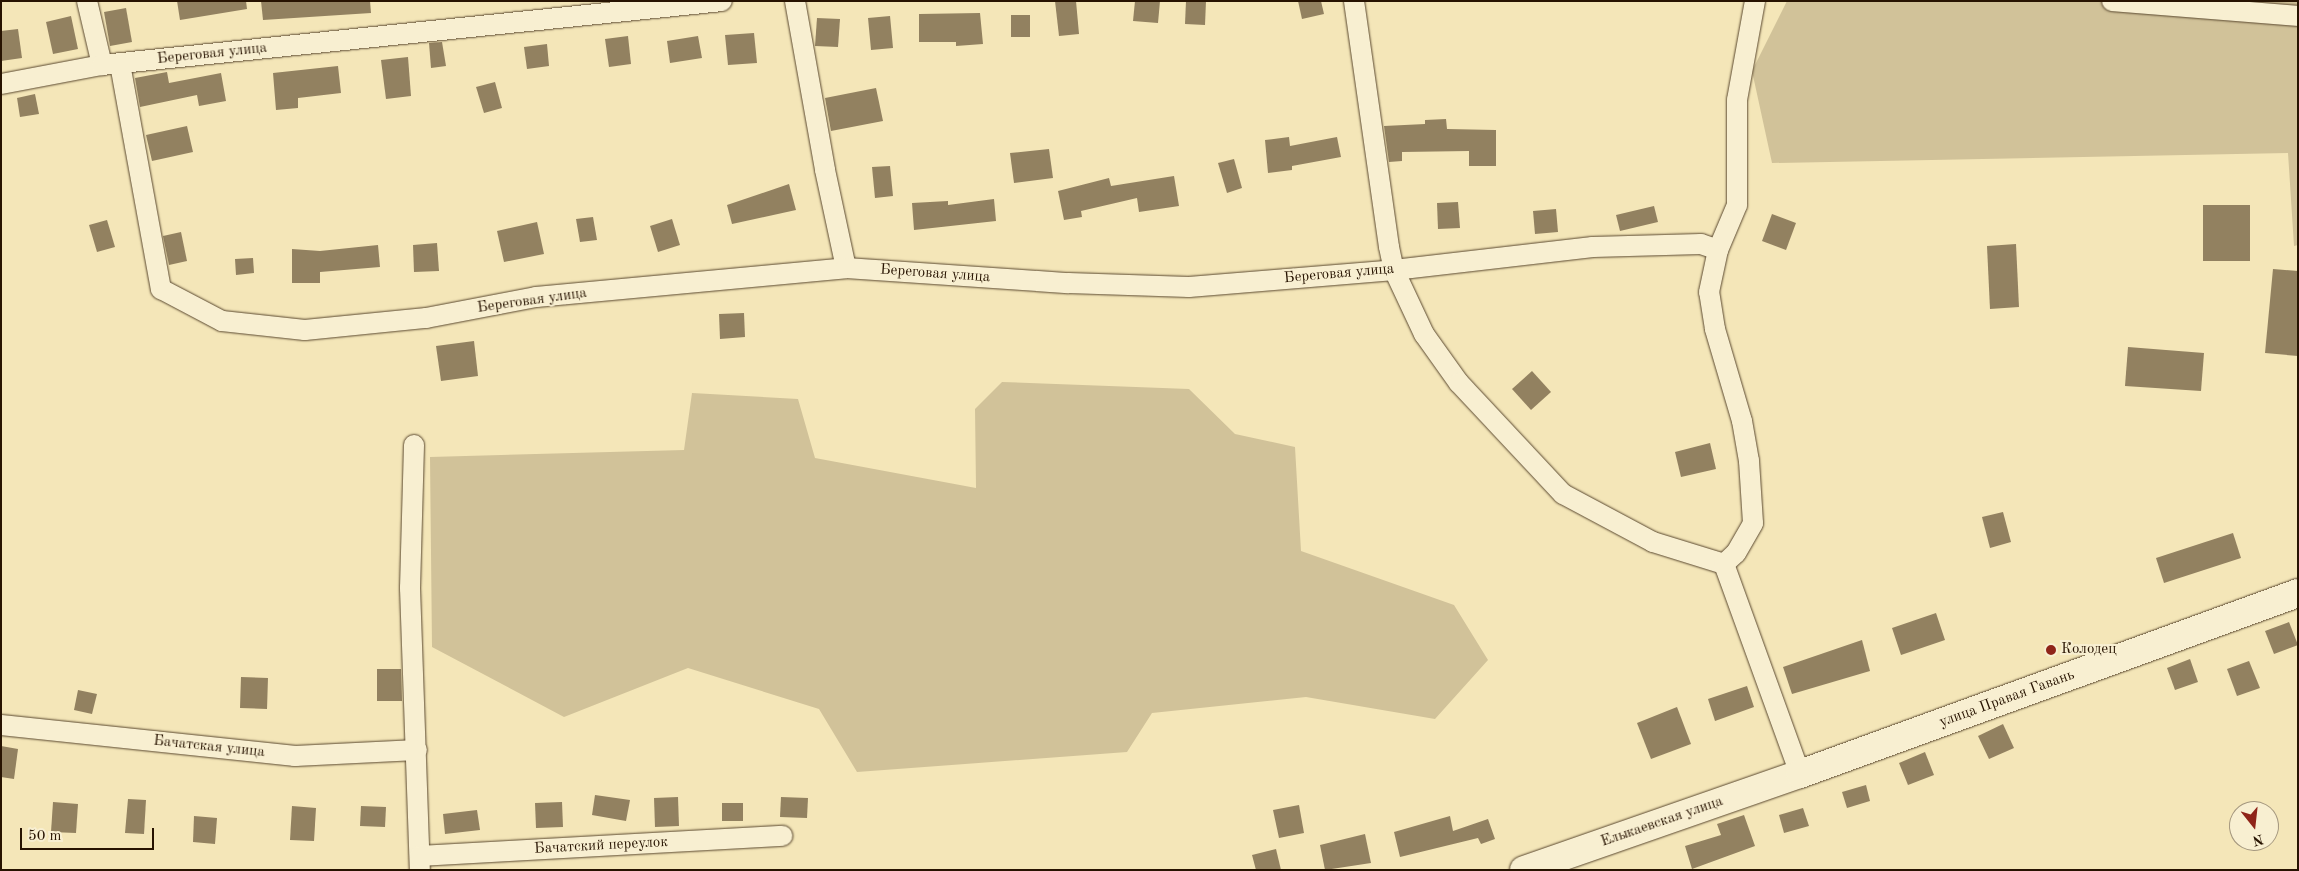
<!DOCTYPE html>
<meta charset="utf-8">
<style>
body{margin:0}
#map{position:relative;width:2299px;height:871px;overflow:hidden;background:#f4e6b8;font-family:"Old Standard TT",serif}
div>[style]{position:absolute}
.green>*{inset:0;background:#d1c299}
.building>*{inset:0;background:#928160}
.roads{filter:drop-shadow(0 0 1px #5a482f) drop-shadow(0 0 1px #5a482f)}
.street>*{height:20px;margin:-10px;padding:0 10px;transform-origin:10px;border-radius:10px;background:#f8efd1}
.secondary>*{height:28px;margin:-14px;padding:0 14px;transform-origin:14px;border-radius:14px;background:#f8efd1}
.dots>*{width:14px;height:14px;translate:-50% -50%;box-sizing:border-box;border:2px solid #f8efd1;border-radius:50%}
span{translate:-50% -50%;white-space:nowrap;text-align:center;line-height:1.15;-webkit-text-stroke:4px #f8efd1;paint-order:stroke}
.street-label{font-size:15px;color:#271301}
.poi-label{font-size:15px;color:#271301}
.left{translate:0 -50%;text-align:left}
.frame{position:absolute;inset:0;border:2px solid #271301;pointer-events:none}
.north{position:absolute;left:2229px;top:801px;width:50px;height:50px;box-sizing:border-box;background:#f8efd1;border:1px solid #a4977e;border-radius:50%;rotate:164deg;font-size:14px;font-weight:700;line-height:20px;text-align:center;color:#271301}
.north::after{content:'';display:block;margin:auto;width:18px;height:22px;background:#8f2418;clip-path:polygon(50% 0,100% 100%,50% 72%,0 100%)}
.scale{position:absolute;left:20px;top:828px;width:134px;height:22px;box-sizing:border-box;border:2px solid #271301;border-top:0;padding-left:6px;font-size:15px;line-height:18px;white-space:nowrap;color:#271301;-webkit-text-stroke:4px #f8efd1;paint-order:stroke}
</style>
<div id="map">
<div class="green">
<div style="clip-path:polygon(1787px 1px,2298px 1px,2298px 245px,2294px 246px,2288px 153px,1772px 163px,1752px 71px)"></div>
<div style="clip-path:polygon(1002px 382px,1189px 389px,1235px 434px,1295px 447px,1301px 551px,1454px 605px,1488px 660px,1435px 719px,1306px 697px,1152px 713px,1127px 752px,857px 772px,819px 709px,688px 668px,564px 717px,432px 647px,430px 457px,684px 450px,692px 393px,798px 399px,815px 458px,976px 488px,975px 409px)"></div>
</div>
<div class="building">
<div style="clip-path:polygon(177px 1px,246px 1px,247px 9px,180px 20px)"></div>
<div style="clip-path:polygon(261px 1px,370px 1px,371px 13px,263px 20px)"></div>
<div style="clip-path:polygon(1055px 1px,1076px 1px,1079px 34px,1059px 36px)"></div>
<div style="clip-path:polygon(1135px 1px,1160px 1px,1158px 23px,1133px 21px)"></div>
<div style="clip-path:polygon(1186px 1px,1206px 1px,1205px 25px,1185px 24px)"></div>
<div style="clip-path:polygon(1298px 1px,1321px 1px,1324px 14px,1302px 19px)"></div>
<div style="clip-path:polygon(126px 8px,132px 42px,110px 46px,104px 12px)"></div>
<div style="clip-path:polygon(980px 13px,983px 44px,956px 46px,956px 42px,919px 42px,919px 14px)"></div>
<div style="clip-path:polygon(1011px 15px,1030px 15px,1030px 37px,1011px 37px)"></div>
<div style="clip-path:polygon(71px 16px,78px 49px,53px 54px,46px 22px)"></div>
<div style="clip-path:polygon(890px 16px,893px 48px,871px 50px,868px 18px)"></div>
<div style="clip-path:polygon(817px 18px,840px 19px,838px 47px,815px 46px)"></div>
<div style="clip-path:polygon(18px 29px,22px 58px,1px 61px,1px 31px)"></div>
<div style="clip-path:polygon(754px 33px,757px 63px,728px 65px,725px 35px)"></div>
<div style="clip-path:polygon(628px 36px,631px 64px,609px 67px,605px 39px)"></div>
<div style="clip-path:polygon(698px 36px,702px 58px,670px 63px,667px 41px)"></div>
<div style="clip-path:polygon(442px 42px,446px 66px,431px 68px,429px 43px)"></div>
<div style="clip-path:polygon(547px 44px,549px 66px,527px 69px,524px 47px)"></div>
<div style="clip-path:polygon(408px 57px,411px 96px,386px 99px,381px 60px)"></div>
<div style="clip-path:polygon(338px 66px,341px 93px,298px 98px,298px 108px,276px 110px,273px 73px)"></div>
<div style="clip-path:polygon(167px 72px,169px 83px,221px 73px,226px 101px,199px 106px,197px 95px,140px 107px,135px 78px)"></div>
<div style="clip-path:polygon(495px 82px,502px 108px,484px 113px,476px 87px)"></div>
<div style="clip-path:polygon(876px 88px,883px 121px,831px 131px,825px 98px)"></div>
<div style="clip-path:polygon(35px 94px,39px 114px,20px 117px,17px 98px)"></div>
<div style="clip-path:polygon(1446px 119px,1447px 129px,1496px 130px,1496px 166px,1469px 166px,1469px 151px,1402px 152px,1402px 161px,1389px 162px,1384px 126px,1425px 124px,1425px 120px)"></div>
<div style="clip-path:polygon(187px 126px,193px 152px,152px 161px,146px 135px)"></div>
<div style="clip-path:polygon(1289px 137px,1290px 146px,1337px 137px,1341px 157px,1292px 166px,1292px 170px,1268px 173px,1265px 140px)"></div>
<div style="clip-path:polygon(1049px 149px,1053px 178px,1014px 183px,1010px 153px)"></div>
<div style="clip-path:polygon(1234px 159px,1242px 188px,1227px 193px,1218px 163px)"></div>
<div style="clip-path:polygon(890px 166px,893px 196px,875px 198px,872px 167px)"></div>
<div style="clip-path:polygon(1174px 176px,1179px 206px,1139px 212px,1137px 198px,1081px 211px,1082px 217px,1064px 220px,1058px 191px,1109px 178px,1111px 186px)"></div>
<div style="clip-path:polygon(789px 184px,796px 210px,732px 224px,727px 205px)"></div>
<div style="clip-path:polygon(994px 199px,996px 221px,914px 230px,912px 203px,948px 201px,948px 205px)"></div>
<div style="clip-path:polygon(1458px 202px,1460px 228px,1438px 229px,1437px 203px)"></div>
<div style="clip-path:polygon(2203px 205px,2250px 205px,2250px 261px,2203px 261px)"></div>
<div style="clip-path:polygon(1654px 206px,1658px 222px,1620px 231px,1616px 215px)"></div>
<div style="clip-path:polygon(1556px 209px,1558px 232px,1535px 234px,1533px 211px)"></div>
<div style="clip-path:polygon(1772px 214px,1796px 223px,1786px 250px,1762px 241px)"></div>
<div style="clip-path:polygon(593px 217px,597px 240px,580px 242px,576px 219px)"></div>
<div style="clip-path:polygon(672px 219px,680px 245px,658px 252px,650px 226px)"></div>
<div style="clip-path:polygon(107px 220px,115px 247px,97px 252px,89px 225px)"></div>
<div style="clip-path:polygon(537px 222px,544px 254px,504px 262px,497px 231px)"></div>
<div style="clip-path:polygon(181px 232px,187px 261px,169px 265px,163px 236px)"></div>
<div style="clip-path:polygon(437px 243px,439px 271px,414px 272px,413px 245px)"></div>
<div style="clip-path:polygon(2016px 244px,2019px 307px,1990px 309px,1987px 246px)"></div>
<div style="clip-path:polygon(378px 245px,380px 267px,320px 272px,320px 283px,292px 283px,292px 249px,320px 251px)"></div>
<div style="clip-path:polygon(253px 258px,254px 273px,236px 275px,235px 259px)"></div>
<div style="clip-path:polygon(2273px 269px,2298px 271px,2298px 356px,2265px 353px)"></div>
<div style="clip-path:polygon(744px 313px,745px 337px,720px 339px,719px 314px)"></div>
<div style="clip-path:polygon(474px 341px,478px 376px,441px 381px,436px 346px)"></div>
<div style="clip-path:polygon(2128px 347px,2204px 353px,2201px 391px,2125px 386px)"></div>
<div style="clip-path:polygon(1532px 371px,1551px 392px,1531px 410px,1512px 389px)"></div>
<div style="clip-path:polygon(1710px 443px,1716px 469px,1681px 477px,1675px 452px)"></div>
<div style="clip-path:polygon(2003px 512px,2011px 542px,1990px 548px,1982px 517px)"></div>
<div style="clip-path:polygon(2233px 533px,2241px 558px,2164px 583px,2156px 558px)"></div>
<div style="clip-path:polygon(1936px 613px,1945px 640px,1901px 655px,1892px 628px)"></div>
<div style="clip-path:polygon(2289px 622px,2298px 645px,2274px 654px,2265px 631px)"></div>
<div style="clip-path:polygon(1862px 640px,1870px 671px,1792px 694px,1783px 667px)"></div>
<div style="clip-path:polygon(2190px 659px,2198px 682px,2175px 690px,2167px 668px)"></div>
<div style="clip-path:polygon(2249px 661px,2260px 688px,2237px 696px,2227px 669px)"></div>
<div style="clip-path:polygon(377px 669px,401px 669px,402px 701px,377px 701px)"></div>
<div style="clip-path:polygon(241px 677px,268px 678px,267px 709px,240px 708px)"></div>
<div style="clip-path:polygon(1747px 686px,1754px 707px,1715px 721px,1708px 699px)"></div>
<div style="clip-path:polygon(78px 690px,97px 694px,92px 714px,74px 710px)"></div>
<div style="clip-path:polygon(1677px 707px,1691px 744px,1651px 759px,1637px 723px)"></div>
<div style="clip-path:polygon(2003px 724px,2014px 748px,1989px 759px,1978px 736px)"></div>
<div style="clip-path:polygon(1px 746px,18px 749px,14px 779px,1px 777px)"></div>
<div style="clip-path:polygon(1925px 752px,1934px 775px,1908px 785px,1899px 763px)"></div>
<div style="clip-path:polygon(1866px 785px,1870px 801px,1847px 808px,1842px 792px)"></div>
<div style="clip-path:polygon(595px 795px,630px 800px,626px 821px,592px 815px)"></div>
<div style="clip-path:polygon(678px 797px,679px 826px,655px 827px,654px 798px)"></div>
<div style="clip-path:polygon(781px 797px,808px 798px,807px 818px,780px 817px)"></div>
<div style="clip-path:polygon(128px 799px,146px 800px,144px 834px,125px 833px)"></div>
<div style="clip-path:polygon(53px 802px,78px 804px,76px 833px,51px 832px)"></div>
<div style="clip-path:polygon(562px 802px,563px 827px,536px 828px,535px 803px)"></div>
<div style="clip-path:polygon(722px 803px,743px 803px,743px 821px,722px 821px)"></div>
<div style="clip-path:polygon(1299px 805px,1304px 833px,1279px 838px,1273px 810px)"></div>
<div style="clip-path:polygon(292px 806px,316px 808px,314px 841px,290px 840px)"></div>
<div style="clip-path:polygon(361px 806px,386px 807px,385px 827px,360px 826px)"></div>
<div style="clip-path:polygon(1803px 808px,1809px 826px,1784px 833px,1779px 815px)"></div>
<div style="clip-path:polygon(477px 810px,480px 830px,445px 834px,443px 814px)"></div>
<div style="clip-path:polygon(1744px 815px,1755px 846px,1692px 869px,1685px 846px,1721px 835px,1717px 824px)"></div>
<div style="clip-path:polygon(194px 816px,217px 818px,215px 844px,193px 842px)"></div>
<div style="clip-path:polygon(1450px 816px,1453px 831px,1488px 819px,1495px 839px,1481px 844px,1478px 838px,1400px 857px,1394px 832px)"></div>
<div style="clip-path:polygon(1365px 834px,1371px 863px,1325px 870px,1320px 845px)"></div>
<div style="clip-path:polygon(1276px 849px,1281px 870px,1256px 870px,1252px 855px)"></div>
</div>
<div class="roads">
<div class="street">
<div style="left:87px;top:1px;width:66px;rotate:76.8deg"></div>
<div style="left:795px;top:1px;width:172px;rotate:79.9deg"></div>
<div style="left:825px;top:170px;width:100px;rotate:77.9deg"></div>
<div style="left:1354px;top:1px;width:248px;rotate:81.9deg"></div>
<div style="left:1389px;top:247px;width:24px;rotate:78deg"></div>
<div style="left:1394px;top:270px;width:71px;rotate:64.9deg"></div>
<div style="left:1424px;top:334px;width:60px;rotate:54.5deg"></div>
<div style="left:1459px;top:383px;width:152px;rotate:46.9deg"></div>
<div style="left:1563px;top:494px;width:102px;rotate:28.1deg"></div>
<div style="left:1653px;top:542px;width:74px;rotate:17.2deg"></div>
<div style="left:1724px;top:564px;width:223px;rotate:70.1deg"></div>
<div style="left:2112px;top:1px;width:187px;rotate:4.6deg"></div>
<div style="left:120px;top:64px;width:229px;rotate:79.7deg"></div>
<div style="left:161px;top:289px;width:69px;rotate:27.7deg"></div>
<div style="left:222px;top:321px;width:83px;rotate:6.2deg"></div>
<div style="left:305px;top:330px;width:122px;rotate:-5.7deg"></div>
<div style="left:426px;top:318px;width:112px;rotate:-10.8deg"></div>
<div style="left:536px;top:297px;width:311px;rotate:-5.3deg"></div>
<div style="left:846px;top:268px;width:223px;rotate:3.9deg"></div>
<div style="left:1068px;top:283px;width:121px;rotate:1.9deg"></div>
<div style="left:1189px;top:287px;width:206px;rotate:-4.7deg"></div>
<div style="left:1394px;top:270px;width:200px;rotate:-6.6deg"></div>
<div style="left:1593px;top:247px;width:108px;rotate:-1.6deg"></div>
<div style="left:1701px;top:244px;width:18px;rotate:19deg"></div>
<div style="left:1px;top:84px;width:103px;rotate:-10.7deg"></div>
<div style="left:102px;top:65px;width:623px;rotate:-5.89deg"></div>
<div style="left:414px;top:445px;width:143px;rotate:91.6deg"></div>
<div style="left:410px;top:588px;width:282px;rotate:88deg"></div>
<div style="left:1724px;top:564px;width:16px;rotate:-43deg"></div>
<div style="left:1736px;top:553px;width:34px;rotate:-60deg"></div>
<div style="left:1753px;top:523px;width:62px;rotate:-93.7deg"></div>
<div style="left:1749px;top:461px;width:41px;rotate:-99.9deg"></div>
<div style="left:1742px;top:421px;width:96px;rotate:-106.4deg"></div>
<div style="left:1715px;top:329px;width:37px;rotate:-99deg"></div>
<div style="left:1709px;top:292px;width:43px;rotate:-77.9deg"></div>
<div style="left:1718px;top:250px;width:49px;rotate:-67.1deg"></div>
<div style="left:1737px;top:205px;width:105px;rotate:-90deg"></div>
<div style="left:1737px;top:100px;width:101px;rotate:-79.7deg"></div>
<div style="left:1px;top:725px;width:296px;rotate:6deg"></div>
<div style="left:295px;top:756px;width:122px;rotate:-2.8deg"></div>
<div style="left:420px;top:856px;width:363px;rotate:-3.2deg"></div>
</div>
<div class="secondary">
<div style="left:1524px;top:870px;width:292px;rotate:-19.2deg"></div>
<div style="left:1800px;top:774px;width:530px;rotate:-19.97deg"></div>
</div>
</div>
<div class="dots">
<div style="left:2051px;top:650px;background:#8f2418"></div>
</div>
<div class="street-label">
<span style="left:212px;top:54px;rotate:-6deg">Береговая улица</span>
<span style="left:935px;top:274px;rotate:4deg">Береговая улица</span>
<span style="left:1339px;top:274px;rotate:-5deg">Береговая улица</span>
<span style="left:532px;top:301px;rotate:-8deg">Береговая улица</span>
<span style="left:2007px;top:699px;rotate:-20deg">улица Правая Гавань</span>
<span style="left:209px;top:747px;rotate:6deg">Бачатская улица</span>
<span style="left:1662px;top:822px;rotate:-19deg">Елыкаевская улица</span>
<span style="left:601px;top:846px;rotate:-3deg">Бачатский переулок</span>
</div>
<div class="poi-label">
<span class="left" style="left:2061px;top:650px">Колодец</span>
</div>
<div class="frame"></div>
<div class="north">N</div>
<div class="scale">50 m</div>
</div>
